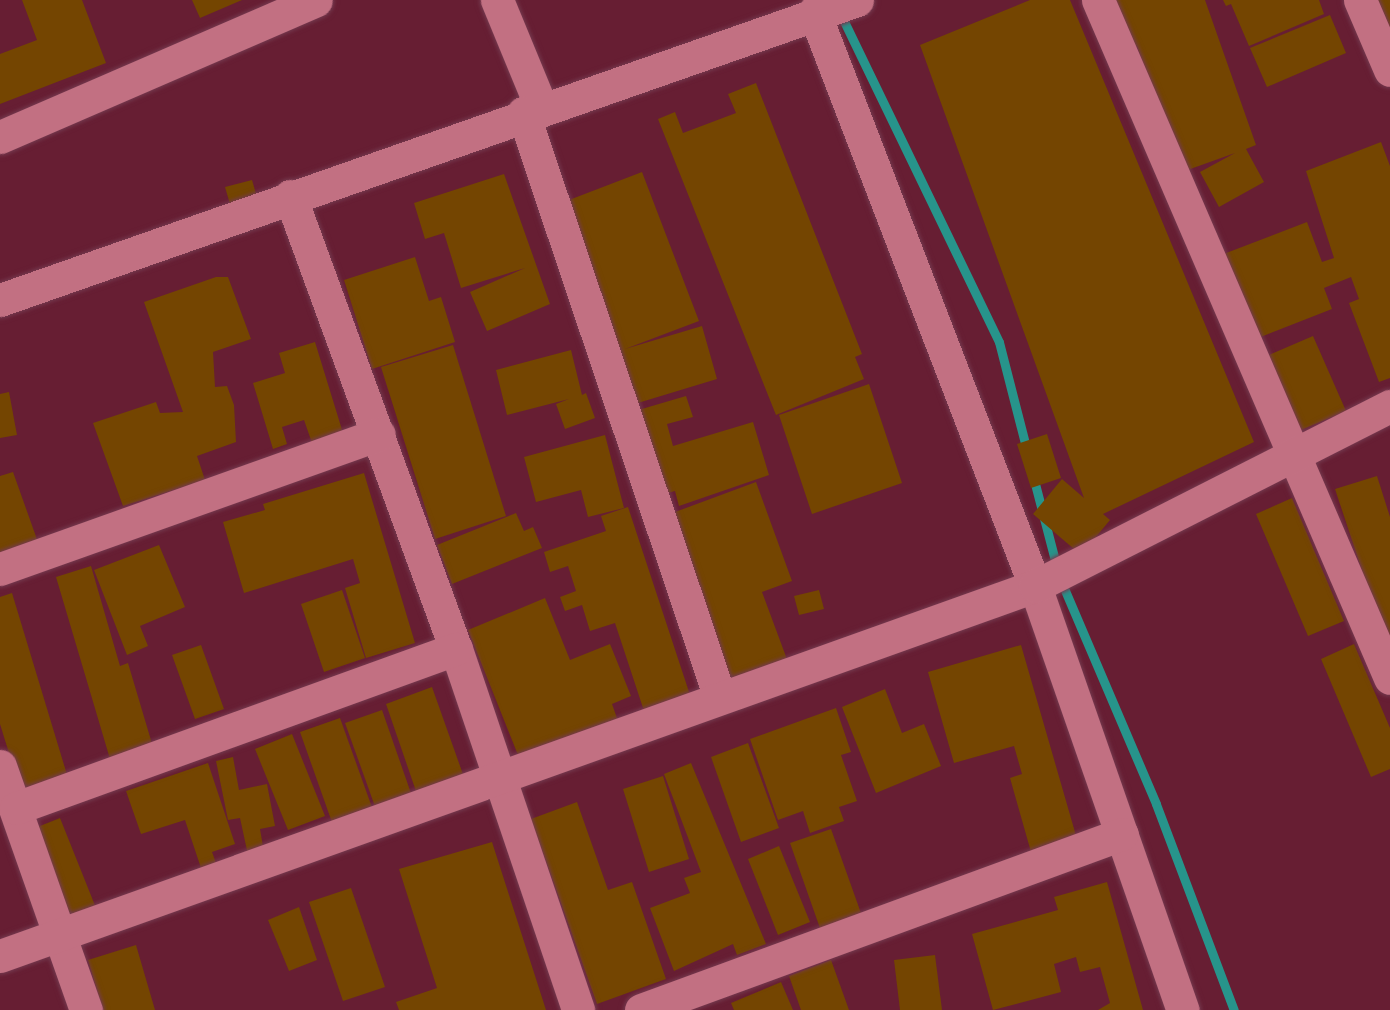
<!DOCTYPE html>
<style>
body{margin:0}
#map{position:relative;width:1390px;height:1010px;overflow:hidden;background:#671e33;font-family:Rubik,sans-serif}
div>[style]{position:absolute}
.stream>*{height:9px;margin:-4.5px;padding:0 4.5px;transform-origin:4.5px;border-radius:4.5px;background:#27948b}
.building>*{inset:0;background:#744501}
.roads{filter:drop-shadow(0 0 2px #743a4f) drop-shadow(0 0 2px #743a4f)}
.minor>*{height:33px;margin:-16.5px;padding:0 16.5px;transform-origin:16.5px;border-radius:16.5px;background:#c27082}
span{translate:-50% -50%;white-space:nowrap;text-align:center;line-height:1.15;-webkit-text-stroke:4.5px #38181f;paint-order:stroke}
</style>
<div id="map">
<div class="stream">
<div style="left:840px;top:13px;width:365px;rotate:64.2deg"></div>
<div style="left:999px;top:342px;width:113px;rotate:75.6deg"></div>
<div style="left:1033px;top:476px;width:95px;rotate:75.4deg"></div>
<div style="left:1061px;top:581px;width:242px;rotate:66.9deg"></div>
<div style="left:1156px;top:804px;width:220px;rotate:69.3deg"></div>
</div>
<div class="building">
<div style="clip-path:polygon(22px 0,82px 0,106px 63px,0 104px,0 54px,37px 40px)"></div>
<div style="clip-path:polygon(192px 0,242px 0,200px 18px)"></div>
<div style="clip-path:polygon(1030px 0,1070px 0,1254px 442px,1103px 514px,1110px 520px,1081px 555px,1033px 514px,1062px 479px,1084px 498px,920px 45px)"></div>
<div style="clip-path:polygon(1112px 0,1205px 0,1256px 145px,1246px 149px,1264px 182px,1219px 207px,1200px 172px,1235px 153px,1182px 172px,1137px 46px,1130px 49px)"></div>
<div style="clip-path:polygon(1223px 0,1319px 0,1324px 14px,1249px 46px,1231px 4px,1226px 6px)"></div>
<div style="clip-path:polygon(1377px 0,1390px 0,1390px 35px)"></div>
<div style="clip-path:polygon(1330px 15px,1346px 53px,1267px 87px,1250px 48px)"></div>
<div style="clip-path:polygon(756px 83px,862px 354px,855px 357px,864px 379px,776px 415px,658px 119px,675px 112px,683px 133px,736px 113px,728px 94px)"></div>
<div style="clip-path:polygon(1381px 142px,1390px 166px,1390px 378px,1379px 382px,1349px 303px,1359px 299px,1351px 277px,1324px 288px,1332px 309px,1253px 340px,1221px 255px,1307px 222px,1322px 262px,1334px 258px,1306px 171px)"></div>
<div style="clip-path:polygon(642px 172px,699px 321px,625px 349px,702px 326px,717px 379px,628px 406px,556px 205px)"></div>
<div style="clip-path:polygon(504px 174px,550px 304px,487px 331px,470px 292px,525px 268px,461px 288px,444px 233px,425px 239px,414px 203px)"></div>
<div style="clip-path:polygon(252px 180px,259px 204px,232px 211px,225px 187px)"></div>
<div style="clip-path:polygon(415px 257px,429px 301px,441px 297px,455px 342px,372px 369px,344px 280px)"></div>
<div style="clip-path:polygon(216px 277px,228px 277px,251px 339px,213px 352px,215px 387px,227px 386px,234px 405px,236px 442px,197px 456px,205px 480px,123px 506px,93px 423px,156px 402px,160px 413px,183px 412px,144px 302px)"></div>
<div style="clip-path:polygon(1313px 336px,1346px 411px,1301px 430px,1269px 355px)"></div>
<div style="clip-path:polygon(315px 342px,343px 433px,312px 443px,304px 420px,282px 427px,287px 444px,273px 449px,253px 383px,285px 373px,279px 353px)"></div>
<div style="clip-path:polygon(453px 345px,506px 516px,435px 539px,381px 367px)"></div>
<div style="clip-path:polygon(571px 350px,582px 395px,586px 393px,595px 418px,565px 429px,556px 404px,569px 399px,507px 415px,496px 370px)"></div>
<div style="clip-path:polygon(869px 384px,902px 483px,812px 514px,779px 415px)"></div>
<div style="clip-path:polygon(9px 392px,17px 435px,0 438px,0 394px)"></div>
<div style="clip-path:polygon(686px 396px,693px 417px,667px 424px,673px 446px,753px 422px,769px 475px,679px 506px,675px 491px,660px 495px,635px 411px)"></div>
<div style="clip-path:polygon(1047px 434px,1061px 478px,1031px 488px,1017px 444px)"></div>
<div style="clip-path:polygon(605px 435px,624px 508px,588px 517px,581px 490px,536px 502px,524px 457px)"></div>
<div style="clip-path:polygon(13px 472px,39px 545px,0 559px,0 476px)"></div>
<div style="clip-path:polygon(364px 473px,415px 643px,366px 658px,345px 588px,360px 583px,353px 559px,244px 593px,223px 522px,265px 510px,263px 504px)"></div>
<div style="clip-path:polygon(1377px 476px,1390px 517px,1390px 655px,1335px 489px)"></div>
<div style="clip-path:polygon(756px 482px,792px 581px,762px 592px,788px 662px,729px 684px,667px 515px)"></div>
<div style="clip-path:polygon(1292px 498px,1344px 621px,1308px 636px,1256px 514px)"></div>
<div style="clip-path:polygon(628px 507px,691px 698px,645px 714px,615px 623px,590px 631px,582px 605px,565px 611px,560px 597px,576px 591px,568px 566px,550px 572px,544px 552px,606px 531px,601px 516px)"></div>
<div style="clip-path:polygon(516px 513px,524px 531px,533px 527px,542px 548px,452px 584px,437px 545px)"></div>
<div style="clip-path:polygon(159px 545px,185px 607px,140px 626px,148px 646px,127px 655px,94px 570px)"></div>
<div style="clip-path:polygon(91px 566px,120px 666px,128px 663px,153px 747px,110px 759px,56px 577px)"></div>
<div style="clip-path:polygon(342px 590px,365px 658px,324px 672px,301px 604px)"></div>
<div style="clip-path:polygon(819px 590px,824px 609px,799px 615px,794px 596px)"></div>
<div style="clip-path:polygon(12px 593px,68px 778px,21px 792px,0 724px,0 597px)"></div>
<div style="clip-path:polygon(545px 598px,570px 660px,610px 644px,631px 696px,612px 704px,618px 721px,520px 760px,468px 630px)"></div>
<div style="clip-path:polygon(1354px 644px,1390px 728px,1390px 769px,1371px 777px,1321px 659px)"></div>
<div style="clip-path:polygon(201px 645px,224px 709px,195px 719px,172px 655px)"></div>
<div style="clip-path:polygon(1021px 645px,1077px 839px,1031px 852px,1010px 778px,1022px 774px,1014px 746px,954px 763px,928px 672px)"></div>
<div style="clip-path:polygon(432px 687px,465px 780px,418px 797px,386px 704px)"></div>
<div style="clip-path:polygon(885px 689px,902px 733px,924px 724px,941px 766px,876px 793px,842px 707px)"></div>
<div style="clip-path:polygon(836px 708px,851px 752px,841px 755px,857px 801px,839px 807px,844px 821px,810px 833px,803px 811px,778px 820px,750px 739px)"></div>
<div style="clip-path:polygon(382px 710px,413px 799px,377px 812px,345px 723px)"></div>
<div style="clip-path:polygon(340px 718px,374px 813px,334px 828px,300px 732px)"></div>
<div style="clip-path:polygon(292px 734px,325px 816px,288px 830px,255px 749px)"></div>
<div style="clip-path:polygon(748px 743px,779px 828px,741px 842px,711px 757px)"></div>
<div style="clip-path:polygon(233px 757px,239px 790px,267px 784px,275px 826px,260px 829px,264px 852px,248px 855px,240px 818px,228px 820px,216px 761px)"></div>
<div style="clip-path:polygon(208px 763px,235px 844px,212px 852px,216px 863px,201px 868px,185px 820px,141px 834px,126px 791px)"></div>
<div style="clip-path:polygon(691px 763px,766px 944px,737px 955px,733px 944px,674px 971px,650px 908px,690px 893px,684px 878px,701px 872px,664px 774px)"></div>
<div style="clip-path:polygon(663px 776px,689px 859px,649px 872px,623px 789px)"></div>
<div style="clip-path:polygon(577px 802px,608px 890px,632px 882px,666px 979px,597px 1004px,531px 819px)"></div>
<div style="clip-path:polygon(60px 818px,96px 908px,72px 919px,35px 828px)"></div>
<div style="clip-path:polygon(831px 829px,862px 916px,821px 931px,790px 843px)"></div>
<div style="clip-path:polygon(492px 842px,546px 1010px,399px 1010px,396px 1002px,437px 988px,399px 869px)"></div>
<div style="clip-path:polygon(779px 846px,810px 922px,778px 935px,748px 859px)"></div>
<div style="clip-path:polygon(1107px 882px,1143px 1010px,1098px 1010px,1110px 1003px,1100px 967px,1080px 972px,1076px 957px,1054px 964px,1061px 992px,993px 1010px,972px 934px,1058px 910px,1054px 897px)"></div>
<div style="clip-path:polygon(351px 888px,385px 987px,343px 1001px,309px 902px)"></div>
<div style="clip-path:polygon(299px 907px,317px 960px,289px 971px,268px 920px)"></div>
<div style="clip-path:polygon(136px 945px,155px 1010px,103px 1010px,88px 960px)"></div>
<div style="clip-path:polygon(935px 955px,942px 1010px,900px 1010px,894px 960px)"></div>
<div style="clip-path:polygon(831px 960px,849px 1010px,801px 1010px,789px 976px)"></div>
<div style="clip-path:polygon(781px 982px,793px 1010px,734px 1010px,731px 1003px)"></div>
</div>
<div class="roads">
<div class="minor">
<div style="left:497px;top:0;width:116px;rotate:67.6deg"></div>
<div style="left:1098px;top:0;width:738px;rotate:66.7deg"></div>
<div style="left:1360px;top:0;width:76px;rotate:66.8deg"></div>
<div style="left:814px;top:12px;width:615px;rotate:68.94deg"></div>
<div style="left:1035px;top:586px;width:449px;rotate:70.8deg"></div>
<div style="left:523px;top:113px;width:617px;rotate:71.39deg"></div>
<div style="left:0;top:137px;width:344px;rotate:-23.4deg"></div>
<div style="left:290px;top:196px;width:482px;rotate:69.9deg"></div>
<div style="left:456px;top:649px;width:381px;rotate:71.3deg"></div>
<div style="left:0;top:300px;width:908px;rotate:-19.29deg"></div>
<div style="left:0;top:569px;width:402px;rotate:-19.6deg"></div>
<div style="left:0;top:766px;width:259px;rotate:70.6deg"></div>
<div style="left:16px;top:808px;width:468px;rotate:-19.9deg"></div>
<div style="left:0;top:956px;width:1099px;rotate:-19.67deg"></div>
<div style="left:1035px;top:586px;width:398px;rotate:-26.9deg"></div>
<div style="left:641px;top:1010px;width:512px;rotate:-20.1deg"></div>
</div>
</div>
</div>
